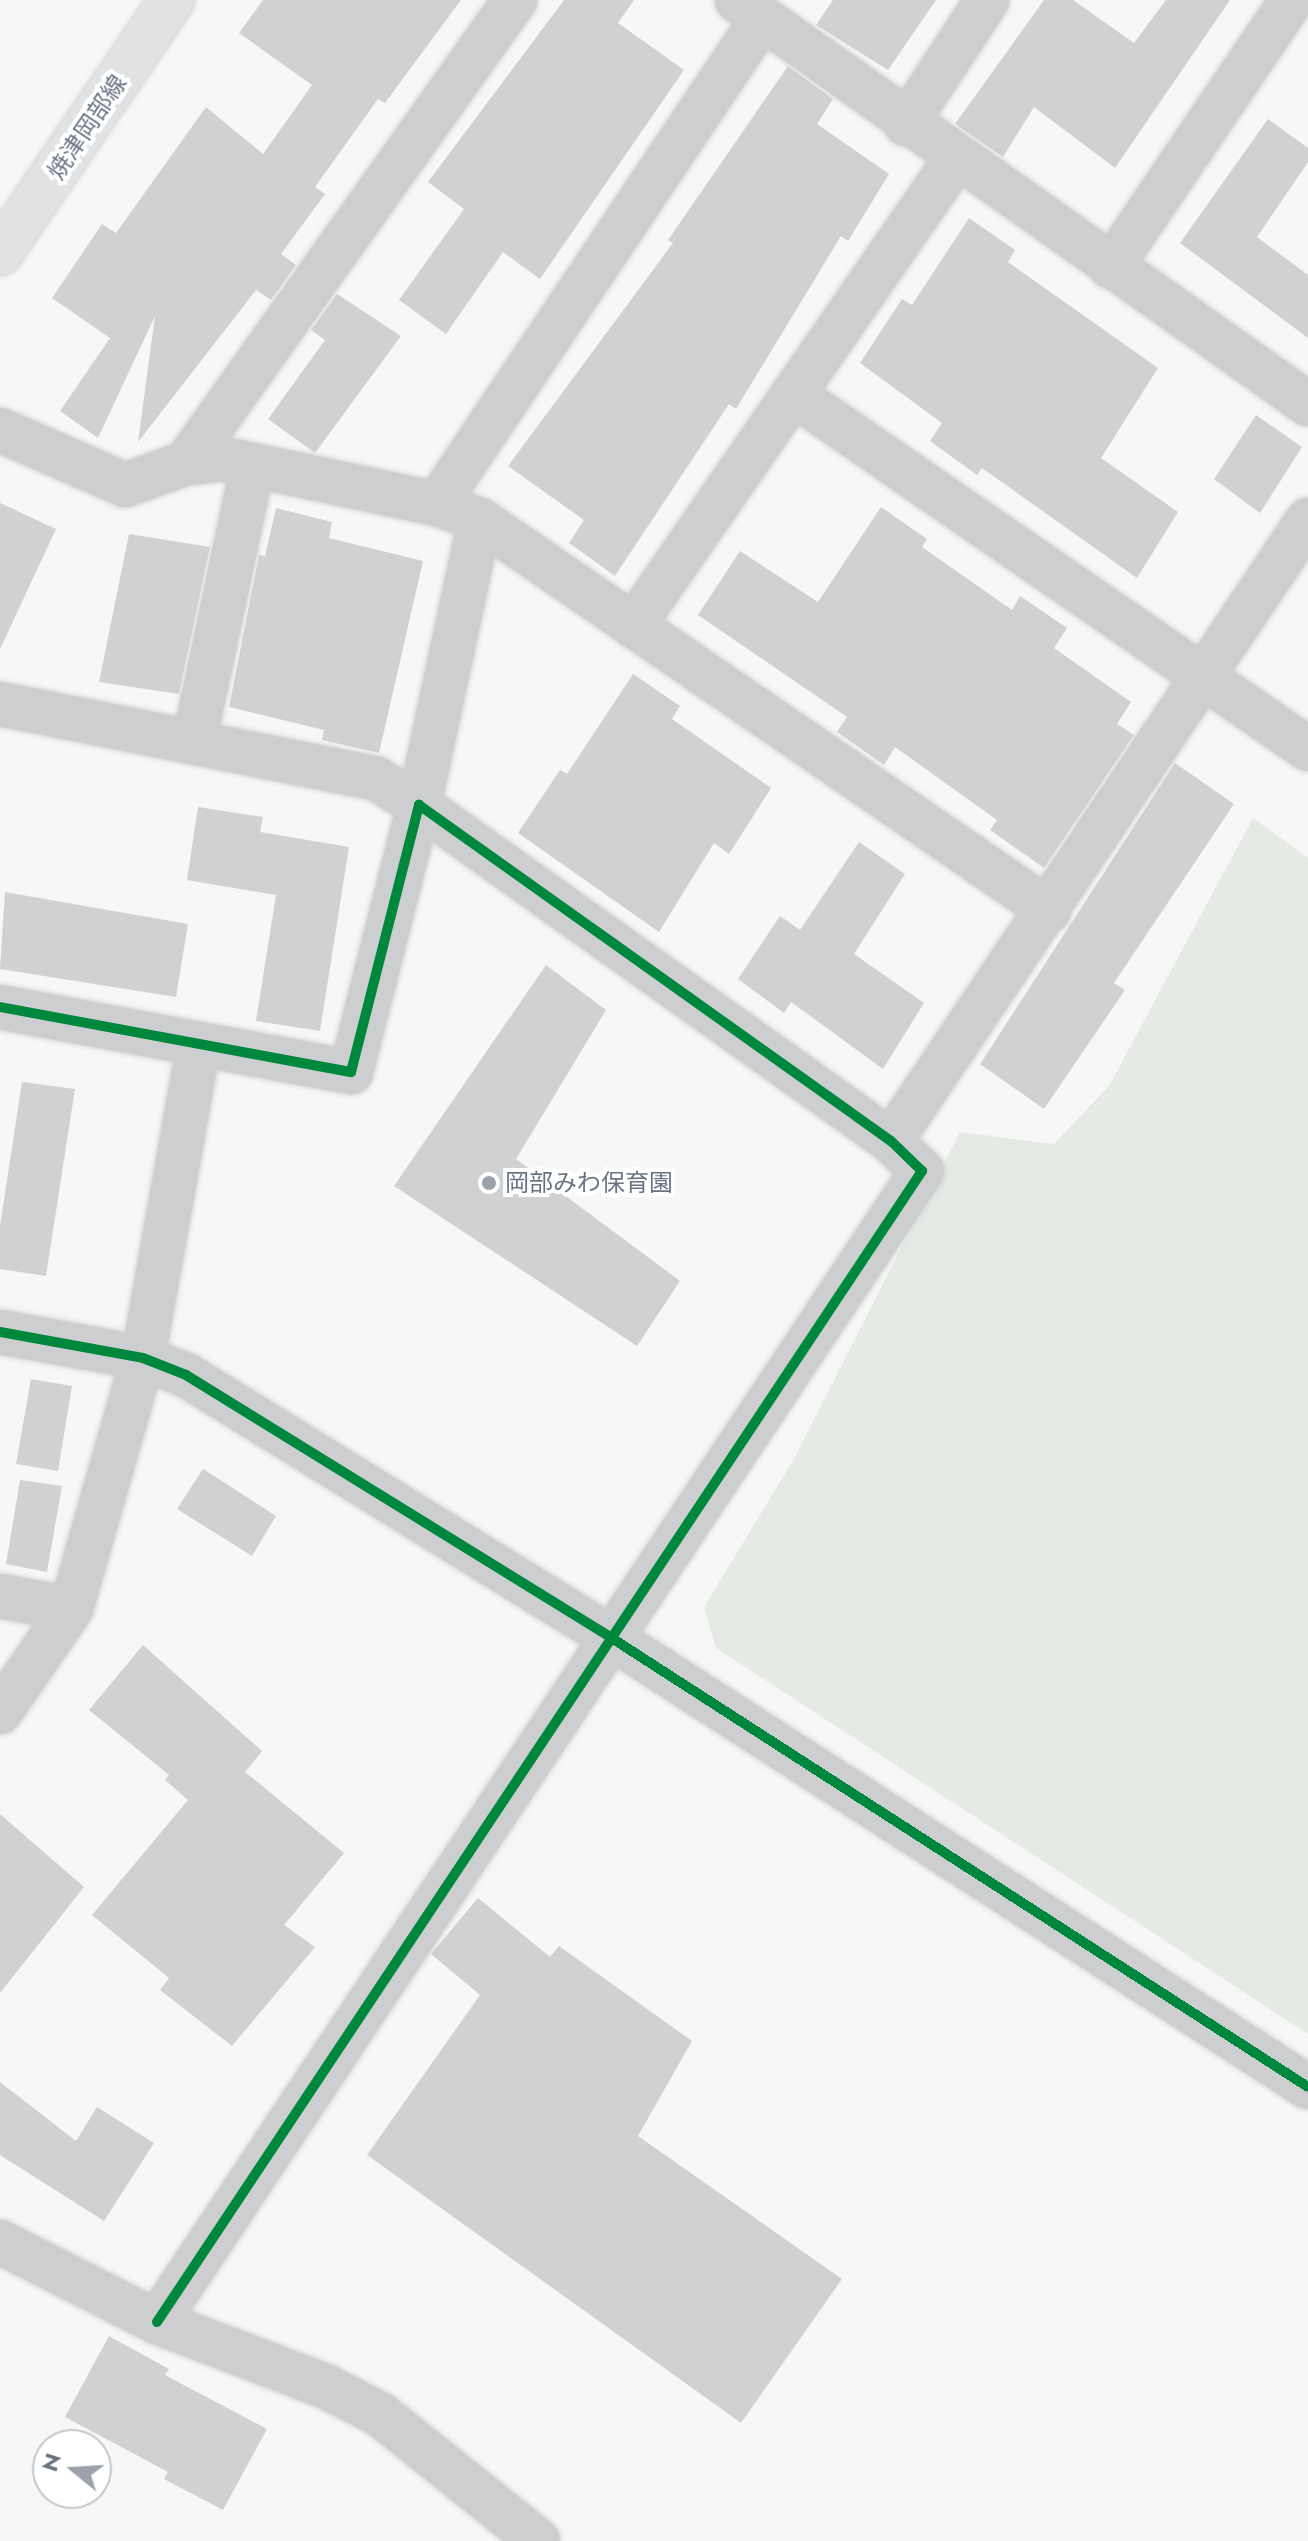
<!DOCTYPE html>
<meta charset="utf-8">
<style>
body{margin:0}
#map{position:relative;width:1308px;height:2541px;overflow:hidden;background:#f7f7f7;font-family:Jost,"Noto Sans JP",sans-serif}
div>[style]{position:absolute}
.green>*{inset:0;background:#e6eae5}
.building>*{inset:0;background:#d0d1d2}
.roads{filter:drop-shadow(0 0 2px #d3d4d5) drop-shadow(0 0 2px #d3d4d5)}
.minor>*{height:44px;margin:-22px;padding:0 22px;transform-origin:22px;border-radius:22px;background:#cdced0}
.secondary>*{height:44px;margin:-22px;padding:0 22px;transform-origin:22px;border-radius:22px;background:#e1e2e3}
.cycleway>*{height:10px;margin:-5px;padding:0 5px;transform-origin:5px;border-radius:5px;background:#00873e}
.dots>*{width:22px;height:22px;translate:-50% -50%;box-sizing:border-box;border:4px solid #fff;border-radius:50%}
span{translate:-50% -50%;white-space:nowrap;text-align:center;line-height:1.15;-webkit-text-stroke:8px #fff;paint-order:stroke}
.street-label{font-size:24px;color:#6a7584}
.poi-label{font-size:24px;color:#6a7584}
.left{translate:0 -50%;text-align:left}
.north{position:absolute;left:32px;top:2429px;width:80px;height:80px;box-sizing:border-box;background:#fff;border:2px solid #c3c8ce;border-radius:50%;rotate:288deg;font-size:22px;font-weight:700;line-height:32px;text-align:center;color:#6a7584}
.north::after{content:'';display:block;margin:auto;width:28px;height:36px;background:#9ba2ac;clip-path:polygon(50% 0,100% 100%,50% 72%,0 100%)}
</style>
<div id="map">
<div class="green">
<div style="clip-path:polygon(1253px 818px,1308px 858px,1308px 2034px,716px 1648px,704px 1607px,794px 1459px,960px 1132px,1054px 1144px,1109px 1086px)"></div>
</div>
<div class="building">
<div style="clip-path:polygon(263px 0,461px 0,385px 103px,378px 99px,315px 187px,325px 194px,281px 254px,296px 265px,271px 300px,256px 290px,138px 442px,155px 316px,98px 438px,60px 411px,110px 338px,52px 298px,102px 224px,116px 233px,206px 107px,263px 154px,312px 85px,239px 33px)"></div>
<div style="clip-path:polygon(564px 0,634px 0,618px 23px,684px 70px,540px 279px,503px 252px,446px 334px,399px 300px,464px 209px,428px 182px)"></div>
<div style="clip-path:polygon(833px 0,936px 0,888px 70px,816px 25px)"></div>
<div style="clip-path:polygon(1044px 0,1073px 0,1134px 43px,1166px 0,1230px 0,1115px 168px,1034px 107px,1003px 157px,955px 124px)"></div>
<div style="clip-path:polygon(788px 66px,833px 99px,817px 124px,889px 174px,848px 241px,841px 236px,736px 409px,729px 404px,615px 576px,569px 543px,584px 520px,508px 466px,673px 243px,668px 240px)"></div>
<div style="clip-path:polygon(1268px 119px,1308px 148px,1308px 162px,1257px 237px,1308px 275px,1308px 338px,1180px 243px)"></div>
<div style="clip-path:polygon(969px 218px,1015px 250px,1008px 262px,1158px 368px,1101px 458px,1178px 512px,1137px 578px,982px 468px,977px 475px,930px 441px,942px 423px,860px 363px,902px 299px,912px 305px)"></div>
<div style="clip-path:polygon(337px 294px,401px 336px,315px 453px,268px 419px,325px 340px,311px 330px)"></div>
<div style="clip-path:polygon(1256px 415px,1302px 447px,1260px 513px,1214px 479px)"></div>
<div style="clip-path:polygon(0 503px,56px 529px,0 649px)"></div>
<div style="clip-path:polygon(881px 507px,927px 539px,922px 547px,1012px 610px,1020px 596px,1067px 628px,1054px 648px,1131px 702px,1117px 724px,1134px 735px,1044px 868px,990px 830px,997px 820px,895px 747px,884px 765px,837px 732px,847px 717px,698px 615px,740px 551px,818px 602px)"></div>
<div style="clip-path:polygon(276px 508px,332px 522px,329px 538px,423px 561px,379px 753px,322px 740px,324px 730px,229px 707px,259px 555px,265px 556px)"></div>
<div style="clip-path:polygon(129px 534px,210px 547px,179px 694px,99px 682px)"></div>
<div style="clip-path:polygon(633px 674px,680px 706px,672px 719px,771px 788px,729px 854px,714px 843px,659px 932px,518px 833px,560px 770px,567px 774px)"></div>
<div style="clip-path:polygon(1175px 763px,1234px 804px,1114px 983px,1125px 990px,1044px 1109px,980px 1064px)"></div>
<div style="clip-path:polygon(198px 807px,263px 817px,260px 832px,349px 847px,320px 1031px,256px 1021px,276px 895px,187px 880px)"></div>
<div style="clip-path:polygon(859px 842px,905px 874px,854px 954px,924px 1003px,883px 1069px,791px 1002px,784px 1013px,738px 979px,780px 916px,800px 930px)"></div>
<div style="clip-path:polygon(5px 892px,188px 924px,176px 997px,0 969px)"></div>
<div style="clip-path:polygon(546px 965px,606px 1010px,516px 1159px,680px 1281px,637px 1346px,394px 1186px)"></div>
<div style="clip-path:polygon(22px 1082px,75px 1089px,46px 1276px,0 1269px,0 1226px)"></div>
<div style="clip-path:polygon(31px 1379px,72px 1386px,58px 1471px,16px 1464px)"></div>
<div style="clip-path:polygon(203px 1469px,276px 1516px,252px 1556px,177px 1509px)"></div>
<div style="clip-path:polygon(20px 1480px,62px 1486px,47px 1572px,6px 1564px)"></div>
<div style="clip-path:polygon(143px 1645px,262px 1751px,245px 1772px,344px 1853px,284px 1925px,315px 1947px,232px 2046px,160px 1990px,169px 1978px,92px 1915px,188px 1800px,165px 1780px,169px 1775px,89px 1710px)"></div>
<div style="clip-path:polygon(0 1814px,84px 1887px,0 1993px)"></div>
<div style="clip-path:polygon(478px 1898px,550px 1957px,559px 1946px,692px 2041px,638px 2136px,842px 2279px,741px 2423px,367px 2155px,480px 1995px,431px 1954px)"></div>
<div style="clip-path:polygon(0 2082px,76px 2141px,97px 2107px,154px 2143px,104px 2221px,0 2155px)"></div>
<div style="clip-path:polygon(109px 2336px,169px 2369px,165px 2375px,267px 2429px,223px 2510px,164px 2479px,168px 2472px,65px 2417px)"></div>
</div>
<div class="roads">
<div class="minor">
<div style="left:737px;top:0;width:699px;rotate:35.28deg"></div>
<div style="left:906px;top:124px;width:148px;rotate:-56.8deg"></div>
<div style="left:1111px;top:267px;width:323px;rotate:-55.9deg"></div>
<div style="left:793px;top:394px;width:625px;rotate:34.58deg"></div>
<div style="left:0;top:430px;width:137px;rotate:23.7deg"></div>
<div style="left:125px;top:485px;width:65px;rotate:-19.8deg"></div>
<div style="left:186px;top:463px;width:38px;rotate:-6deg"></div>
<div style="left:224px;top:459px;width:218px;rotate:11.9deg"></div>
<div style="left:437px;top:504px;width:46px;rotate:20.4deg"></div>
<div style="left:480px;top:520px;width:690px;rotate:34.43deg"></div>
<div style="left:186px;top:463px;width:568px;rotate:-54.6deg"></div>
<div style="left:437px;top:504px;width:584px;rotate:-56.17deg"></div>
<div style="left:633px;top:626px;width:568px;rotate:-55.33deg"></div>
<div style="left:0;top:704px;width:382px;rotate:11.2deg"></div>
<div style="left:375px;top:778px;width:52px;rotate:31.5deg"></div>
<div style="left:419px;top:805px;width:291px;rotate:-77.9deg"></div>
<div style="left:194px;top:742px;width:283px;rotate:-78deg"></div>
<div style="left:0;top:1007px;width:357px;rotate:10.5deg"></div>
<div style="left:351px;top:1072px;width:276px;rotate:-75.7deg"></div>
<div style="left:419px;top:805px;width:579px;rotate:35.45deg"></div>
<div style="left:891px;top:1141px;width:43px;rotate:44.1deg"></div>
<div style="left:922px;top:1171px;width:1382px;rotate:123.61deg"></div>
<div style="left:891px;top:1141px;width:748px;rotate:-56.12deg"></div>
<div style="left:0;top:1332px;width:145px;rotate:10.3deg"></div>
<div style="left:143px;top:1358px;width:46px;rotate:21.6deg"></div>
<div style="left:186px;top:1375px;width:498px;rotate:31.7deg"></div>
<div style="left:610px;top:1637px;width:830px;rotate:32.81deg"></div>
<div style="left:0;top:1596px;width:72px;rotate:10.4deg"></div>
<div style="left:0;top:1712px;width:125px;rotate:-55.4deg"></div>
<div style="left:71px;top:1609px;width:261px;rotate:-74deg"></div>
<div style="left:143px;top:1358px;width:319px;rotate:-79.9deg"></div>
<div style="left:0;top:2242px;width:176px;rotate:27deg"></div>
<div style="left:157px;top:2322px;width:182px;rotate:20.9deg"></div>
<div style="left:327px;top:2387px;width:61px;rotate:27.4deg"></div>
<div style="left:381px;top:2415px;width:201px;rotate:38.7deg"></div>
</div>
<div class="secondary">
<div style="left:0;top:253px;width:306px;rotate:-55.8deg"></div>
</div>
</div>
<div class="cycleway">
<div style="left:0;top:1007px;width:357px;rotate:10.5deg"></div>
<div style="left:351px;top:1072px;width:276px;rotate:-75.7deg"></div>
<div style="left:419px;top:805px;width:579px;rotate:35.45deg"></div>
<div style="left:891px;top:1141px;width:43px;rotate:44.1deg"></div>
<div style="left:922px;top:1171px;width:1382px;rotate:123.61deg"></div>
<div style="left:0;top:1332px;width:145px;rotate:10.3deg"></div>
<div style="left:143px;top:1358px;width:46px;rotate:21.6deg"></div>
<div style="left:186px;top:1375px;width:498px;rotate:31.7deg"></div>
<div style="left:610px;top:1637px;width:830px;rotate:32.81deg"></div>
</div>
<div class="dots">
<div style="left:489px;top:1183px;background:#9ba2ac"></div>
</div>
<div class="street-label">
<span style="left:87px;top:127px;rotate:-56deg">焼津岡部線</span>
</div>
<div class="poi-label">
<span class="left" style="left:505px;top:1183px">岡部みわ保育園</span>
</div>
<div class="north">N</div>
</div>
